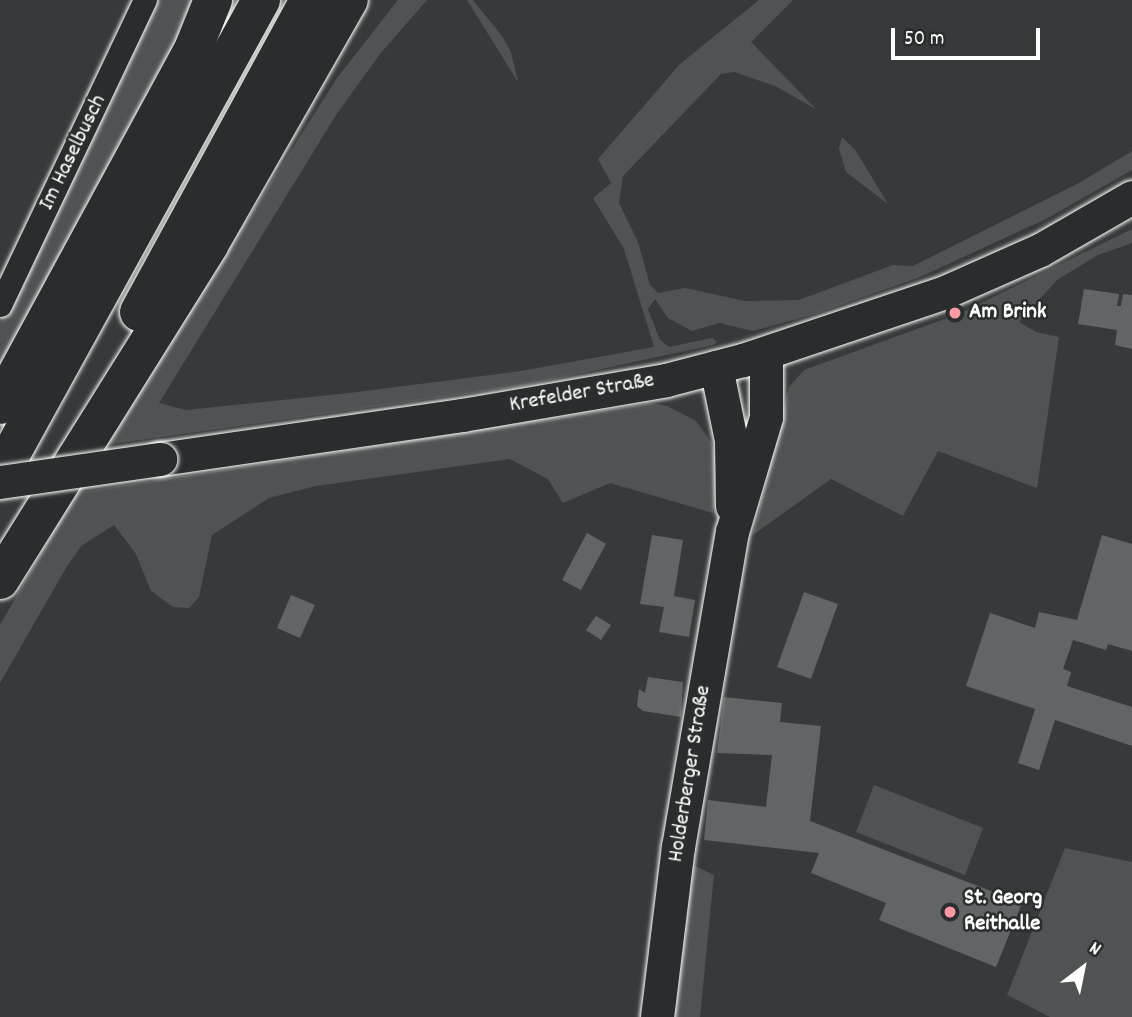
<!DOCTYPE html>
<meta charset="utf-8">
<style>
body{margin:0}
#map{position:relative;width:1132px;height:1017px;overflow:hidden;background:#373a3b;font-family:Dekko,sans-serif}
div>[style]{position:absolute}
.green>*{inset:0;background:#505354}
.building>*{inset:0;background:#636465}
.roads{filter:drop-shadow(0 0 2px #fff) drop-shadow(0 0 2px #fff)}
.minor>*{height:23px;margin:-11.5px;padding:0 11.5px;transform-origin:11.5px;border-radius:11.5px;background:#2a2d2e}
.secondary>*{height:33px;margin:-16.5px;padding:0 16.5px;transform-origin:16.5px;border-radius:16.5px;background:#2a2d2e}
.motorway>*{height:38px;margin:-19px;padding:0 19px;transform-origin:19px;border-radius:19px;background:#2a2d2e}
.bridges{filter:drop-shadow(0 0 2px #fff) drop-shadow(0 0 2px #fff)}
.secondary-bridge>*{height:33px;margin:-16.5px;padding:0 16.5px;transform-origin:16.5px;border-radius:16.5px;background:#2a2d2e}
.dots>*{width:19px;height:19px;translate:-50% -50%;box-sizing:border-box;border:4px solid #2a2d2e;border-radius:50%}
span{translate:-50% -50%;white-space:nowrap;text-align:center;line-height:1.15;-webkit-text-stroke:5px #2a2d2e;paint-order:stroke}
.street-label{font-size:23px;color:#fff}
.poi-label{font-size:23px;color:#fff;font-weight:700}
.left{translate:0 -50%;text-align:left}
.north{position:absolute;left:1048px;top:933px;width:70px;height:70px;-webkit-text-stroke:5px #2a2d2e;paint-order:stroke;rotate:32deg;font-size:19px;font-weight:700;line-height:28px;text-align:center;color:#fff}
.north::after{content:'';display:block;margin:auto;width:24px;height:32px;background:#fff;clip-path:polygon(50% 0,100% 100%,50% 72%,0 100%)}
.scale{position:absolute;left:891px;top:28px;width:149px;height:32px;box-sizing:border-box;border:4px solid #fff;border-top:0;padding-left:9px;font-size:21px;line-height:24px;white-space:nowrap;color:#fff;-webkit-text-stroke:5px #2a2d2e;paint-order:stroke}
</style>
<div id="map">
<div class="green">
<div style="clip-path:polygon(152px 0,196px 0,183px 33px,0 375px,0 322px)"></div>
<div style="clip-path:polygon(398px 0,427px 0,380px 54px,336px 115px,159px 403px,186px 410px,349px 393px,521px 371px,654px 347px,624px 249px,593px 198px,611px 183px,598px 159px,680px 64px,759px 0,793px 0,751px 42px,816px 109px,775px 86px,734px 72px,721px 74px,623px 176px,619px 203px,638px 242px,650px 285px,658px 293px,685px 288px,745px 301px,799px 300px,893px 265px,913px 266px,1079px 183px,1132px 151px,1132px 170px,1046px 219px,920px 277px,818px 313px,753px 331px,719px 323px,692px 331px,668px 318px,655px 299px,648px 309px,660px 340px,669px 347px,712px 338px,717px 342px,713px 345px,522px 386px,104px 445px,337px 78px)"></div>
<div style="clip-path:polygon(467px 0,473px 0,502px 36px,511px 52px,518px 82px)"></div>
<div style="clip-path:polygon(842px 137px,856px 151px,888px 204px,846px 172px,839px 149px)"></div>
<div style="clip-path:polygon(1132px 229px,1132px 243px,1098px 255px,1057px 280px,1019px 322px,1036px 332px,1059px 337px,1037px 488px,938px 451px,903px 516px,831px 479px,753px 535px,789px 387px,804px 370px,961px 313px)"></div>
<div style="clip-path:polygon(651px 403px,667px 406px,696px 421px,712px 443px,717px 468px,713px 513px,610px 483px,563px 503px,548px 479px,510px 459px,316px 486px,269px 498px,212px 535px,199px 597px,189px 608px,173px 607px,151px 591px,136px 554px,114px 525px,81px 546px,66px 568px,0 683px,0 625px,75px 493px)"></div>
<div style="clip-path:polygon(874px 785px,983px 828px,965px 875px,856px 832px)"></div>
<div style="clip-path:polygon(1065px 848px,1132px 862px,1132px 1017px,1050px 1017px,1007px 995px)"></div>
<div style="clip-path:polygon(693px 865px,714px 875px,700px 1017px,669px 1017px,688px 874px)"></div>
</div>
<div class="building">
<div style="clip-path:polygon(1084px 289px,1119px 294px,1117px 306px,1121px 306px,1123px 294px,1132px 295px,1132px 349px,1115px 345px,1117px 330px,1078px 324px)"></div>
<div style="clip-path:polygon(587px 533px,606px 544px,581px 590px,562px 580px)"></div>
<div style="clip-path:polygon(652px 535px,683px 540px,674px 596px,695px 600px,689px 637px,659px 632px,664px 607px,640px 604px)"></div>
<div style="clip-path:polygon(1102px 535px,1132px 544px,1132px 651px,1108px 644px,1106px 650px,1073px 640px,1063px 669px,1071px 672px,1067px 686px,1132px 707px,1132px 746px,1055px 720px,1039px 770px,1018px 763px,1035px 709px,966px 686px,990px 613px,1035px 628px,1039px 612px,1077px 620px)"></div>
<div style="clip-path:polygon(804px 592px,838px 604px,811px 679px,777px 667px)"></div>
<div style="clip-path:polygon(291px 595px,315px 605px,300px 638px,277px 628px)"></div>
<div style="clip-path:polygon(596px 616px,611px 625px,601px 640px,586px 630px)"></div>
<div style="clip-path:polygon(648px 677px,683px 682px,681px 717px,643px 711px,637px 706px,639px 689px,645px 693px)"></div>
<div style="clip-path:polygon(724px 697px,782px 703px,780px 722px,821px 726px,810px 821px,1022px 903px,996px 967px,879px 920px,886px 903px,811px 873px,819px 853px,704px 840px,708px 800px,766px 807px,772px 755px,717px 753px)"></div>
</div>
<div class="roads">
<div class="minor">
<div style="left:0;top:305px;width:338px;rotate:-64.6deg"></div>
</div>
<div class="secondary">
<div style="left:716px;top:367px;width:75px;rotate:78.4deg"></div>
<div style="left:731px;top:440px;width:66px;rotate:89.1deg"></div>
<div style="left:160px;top:459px;width:305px;rotate:-8.3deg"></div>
<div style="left:462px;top:415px;width:207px;rotate:-9.7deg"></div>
<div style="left:666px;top:380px;width:80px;rotate:-14.6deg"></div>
<div style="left:743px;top:360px;width:213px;rotate:-18.6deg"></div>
<div style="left:945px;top:292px;width:104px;rotate:-23.9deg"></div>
<div style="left:1040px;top:250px;width:106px;rotate:-29.9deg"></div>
<div style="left:657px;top:1017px;width:171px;rotate:-83deg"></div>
<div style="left:678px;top:847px;width:320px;rotate:-80.3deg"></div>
<div style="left:732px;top:532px;width:120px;rotate:-73.5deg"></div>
<div style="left:766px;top:417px;width:63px;rotate:-90deg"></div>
</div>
<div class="motorway">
<div style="left:139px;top:312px;width:355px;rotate:-61.4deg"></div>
<div style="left:0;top:405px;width:407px;rotate:-61.5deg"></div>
<div style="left:194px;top:47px;width:51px;rotate:-68deg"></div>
<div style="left:0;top:474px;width:541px;rotate:-61.16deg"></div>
<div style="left:0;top:580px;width:395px;rotate:-58deg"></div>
<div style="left:209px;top:245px;width:282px;rotate:-60.3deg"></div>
</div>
</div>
<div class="bridges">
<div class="secondary-bridge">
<div style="left:0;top:482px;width:162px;rotate:-8.2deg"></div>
</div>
</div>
<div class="dots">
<div style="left:955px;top:313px;background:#ff9aa2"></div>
<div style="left:950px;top:912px;background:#ff9aa2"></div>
</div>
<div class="street-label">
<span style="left:74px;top:153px;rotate:-64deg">Im Haselbusch</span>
<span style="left:582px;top:394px;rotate:-10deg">Krefelder Straße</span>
<span style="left:691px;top:774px;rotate:-81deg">Holderberger Straße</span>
</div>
<div class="poi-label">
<span class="left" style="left:969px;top:313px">Am Brink</span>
<span class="left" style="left:964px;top:912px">St. Georg<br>Reithalle</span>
</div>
<div class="north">N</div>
<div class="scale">50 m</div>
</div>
